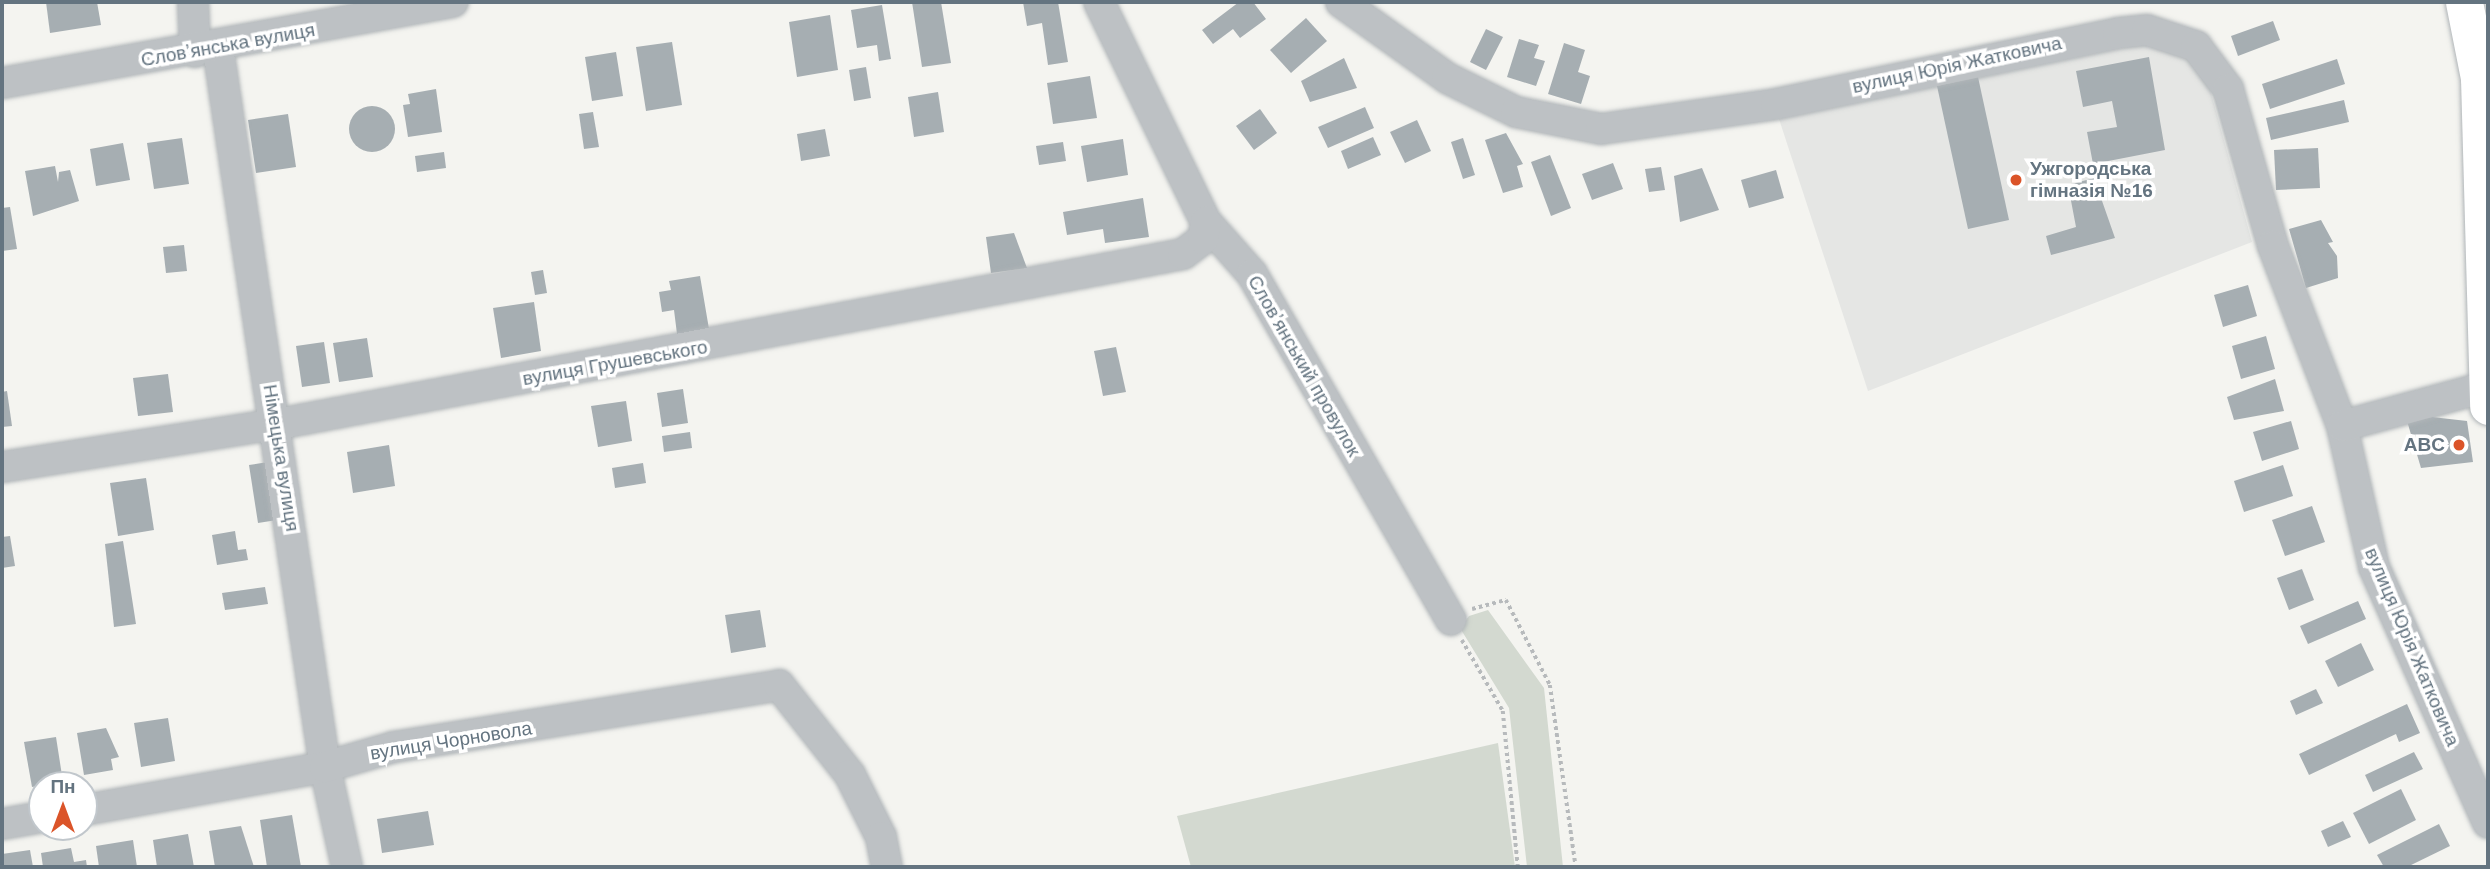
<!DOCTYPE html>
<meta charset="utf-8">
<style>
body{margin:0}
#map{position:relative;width:2490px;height:869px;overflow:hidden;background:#f4f4f0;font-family:Arial,sans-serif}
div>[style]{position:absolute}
.built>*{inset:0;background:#e5e6e4}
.green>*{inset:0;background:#d3d9d0}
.building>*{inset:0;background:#a6aeb2}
.round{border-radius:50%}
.path>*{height:3.5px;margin-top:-1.75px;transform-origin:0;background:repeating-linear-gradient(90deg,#b7babc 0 3.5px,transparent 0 7px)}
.roads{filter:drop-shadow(0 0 2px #b0b5b8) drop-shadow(0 0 2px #b0b5b8)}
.minor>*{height:30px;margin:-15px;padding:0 15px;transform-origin:15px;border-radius:15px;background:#bdc1c4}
.major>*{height:37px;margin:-18.5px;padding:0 18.5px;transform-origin:18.5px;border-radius:18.5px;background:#fff}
.dots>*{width:19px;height:19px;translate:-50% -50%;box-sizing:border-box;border:4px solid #fff;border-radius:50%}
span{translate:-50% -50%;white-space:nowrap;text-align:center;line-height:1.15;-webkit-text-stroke:7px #fff;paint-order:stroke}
.street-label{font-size:19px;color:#647480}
.poi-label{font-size:19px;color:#647480;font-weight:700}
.left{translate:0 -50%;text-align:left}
.right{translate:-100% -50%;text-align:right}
.frame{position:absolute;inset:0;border:4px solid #647480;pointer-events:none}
.north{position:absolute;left:28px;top:771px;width:70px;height:70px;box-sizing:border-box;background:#fff;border:2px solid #c1c7cc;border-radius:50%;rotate:0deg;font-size:19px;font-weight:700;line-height:28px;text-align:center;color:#647480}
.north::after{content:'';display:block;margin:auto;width:24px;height:32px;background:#db5429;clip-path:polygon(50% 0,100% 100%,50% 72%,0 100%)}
</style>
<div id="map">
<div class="built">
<div style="clip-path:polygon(2162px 40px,2201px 57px,2252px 242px,1868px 391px,1779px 119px)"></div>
</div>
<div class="green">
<div style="clip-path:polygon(1488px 610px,1544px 688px,1563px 867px,1527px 867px,1509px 708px,1460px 628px,1469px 616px)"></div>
<div style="clip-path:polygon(1498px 743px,1515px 867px,1191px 867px,1177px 816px)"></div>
</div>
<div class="building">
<div style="clip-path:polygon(46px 2px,97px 2px,101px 25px,50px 33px)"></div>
<div style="clip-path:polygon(912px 2px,941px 2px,951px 63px,922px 67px)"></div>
<div style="clip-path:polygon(1023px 2px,1058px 2px,1068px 62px,1048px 65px,1042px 23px,1027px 26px)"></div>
<div style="clip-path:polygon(1239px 2px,1253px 2px,1266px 19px,1240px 38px,1233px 29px,1213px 44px,1202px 30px)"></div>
<div style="clip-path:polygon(882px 5px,891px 59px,879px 61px,877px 45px,857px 48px,851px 10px)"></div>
<div style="clip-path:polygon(830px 15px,838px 70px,797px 77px,789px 22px)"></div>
<div style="clip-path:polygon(1306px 18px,1327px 41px,1291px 73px,1270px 50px)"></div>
<div style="clip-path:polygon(2273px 21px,2280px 40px,2238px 56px,2231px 36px)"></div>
<div style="clip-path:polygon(1486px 29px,1503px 37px,1486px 70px,1470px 62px)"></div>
<div style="clip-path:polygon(1519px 39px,1539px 45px,1534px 58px,1545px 61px,1536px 86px,1507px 77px)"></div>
<div style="clip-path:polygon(672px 42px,682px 105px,646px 111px,636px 47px)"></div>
<div style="clip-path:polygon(1564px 43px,1585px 50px,1578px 72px,1590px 76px,1581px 104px,1548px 94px)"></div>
<div style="clip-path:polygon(616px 52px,623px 96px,592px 101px,585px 57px)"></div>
<div style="clip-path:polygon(2149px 57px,2165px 150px,2093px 164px,2087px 132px,2117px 127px,2112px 101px,2083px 107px,2076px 71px)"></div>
<div style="clip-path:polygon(1344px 58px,1357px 88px,1310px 102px,1301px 81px)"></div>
<div style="clip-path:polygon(2337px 59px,2345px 84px,2270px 109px,2262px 84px)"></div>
<div style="clip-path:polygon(866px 67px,871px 98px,854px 101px,849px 70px)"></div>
<div style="clip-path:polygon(1090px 76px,1097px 118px,1053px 124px,1047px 83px)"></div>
<div style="clip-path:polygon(1978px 77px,2009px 220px,1968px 229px,1937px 86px)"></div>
<div style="clip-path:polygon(436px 89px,442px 132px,408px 137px,403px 105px,410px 104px,408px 94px)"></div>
<div style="clip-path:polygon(938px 92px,944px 132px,914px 137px,908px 97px)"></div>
<div style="clip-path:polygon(2344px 100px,2349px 122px,2271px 140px,2266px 118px)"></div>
<div class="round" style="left:349px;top:106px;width:46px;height:46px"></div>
<div style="clip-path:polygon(1365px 107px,1374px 128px,1328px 148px,1318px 127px)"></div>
<div style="clip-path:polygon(1260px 109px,1277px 133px,1254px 150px,1236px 126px)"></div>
<div style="clip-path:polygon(593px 112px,599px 147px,584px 149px,579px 114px)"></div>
<div style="clip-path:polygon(288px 114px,296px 167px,256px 173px,248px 120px)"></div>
<div style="clip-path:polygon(1417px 120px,1431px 151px,1405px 163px,1390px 132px)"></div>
<div style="clip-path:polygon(825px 129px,830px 156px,801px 161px,797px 134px)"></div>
<div style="clip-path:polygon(1506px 133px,1523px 164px,1517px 166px,1523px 187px,1503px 193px,1485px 140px)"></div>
<div style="clip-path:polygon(1373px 137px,1381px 155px,1348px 169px,1341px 151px)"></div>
<div style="clip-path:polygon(182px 138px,189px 184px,154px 189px,147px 143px)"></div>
<div style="clip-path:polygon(1463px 138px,1475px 175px,1463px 179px,1451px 142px)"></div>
<div style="clip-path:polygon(1123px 139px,1128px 175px,1087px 182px,1081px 146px)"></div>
<div style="clip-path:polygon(1063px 142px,1066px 161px,1039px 165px,1036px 146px)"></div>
<div style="clip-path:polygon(123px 143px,130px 180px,96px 186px,90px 149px)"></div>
<div style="clip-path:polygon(2318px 148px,2320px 188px,2276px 190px,2274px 150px)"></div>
<div style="clip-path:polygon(444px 152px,446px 168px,417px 172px,415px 156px)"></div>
<div style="clip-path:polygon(1550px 155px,1571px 208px,1551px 216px,1531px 162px)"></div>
<div style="clip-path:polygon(1613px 163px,1623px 189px,1592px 200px,1582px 174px)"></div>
<div style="clip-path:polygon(55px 166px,58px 182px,59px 172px,70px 170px,79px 201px,33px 216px,25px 171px)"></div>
<div style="clip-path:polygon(1661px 167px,1665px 190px,1649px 192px,1645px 169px)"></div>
<div style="clip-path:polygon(1702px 168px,1719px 210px,1680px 222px,1674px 176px)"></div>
<div style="clip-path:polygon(1776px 170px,1784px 198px,1749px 208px,1741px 180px)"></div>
<div style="clip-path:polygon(2094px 178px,2115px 238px,2051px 255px,2046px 236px,2076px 227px,2068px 185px)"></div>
<div style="clip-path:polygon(1143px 198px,1149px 237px,1105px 243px,1103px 229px,1067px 235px,1063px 212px)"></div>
<div style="clip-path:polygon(10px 207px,17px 249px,2px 251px,2px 208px)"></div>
<div style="clip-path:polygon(2321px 220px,2333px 242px,2328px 243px,2337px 256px,2338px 278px,2306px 288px,2289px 229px)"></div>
<div style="clip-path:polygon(1014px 233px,1027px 268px,991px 273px,986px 237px)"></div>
<div style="clip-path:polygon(184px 245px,187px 271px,166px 273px,163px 247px)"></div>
<div style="clip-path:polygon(543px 270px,547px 293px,535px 295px,531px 272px)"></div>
<div style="clip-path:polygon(700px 276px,709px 329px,677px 334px,674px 310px,662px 312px,659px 292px,671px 290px,669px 281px)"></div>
<div style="clip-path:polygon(2248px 285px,2257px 316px,2223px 327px,2214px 295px)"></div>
<div style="clip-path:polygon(534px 302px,541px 351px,501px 358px,493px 308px)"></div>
<div style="clip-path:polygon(2266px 336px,2275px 369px,2241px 379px,2232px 346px)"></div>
<div style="clip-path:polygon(367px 338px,373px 377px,339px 382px,333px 343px)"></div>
<div style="clip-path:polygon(324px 342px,330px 383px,302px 387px,296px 346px)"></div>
<div style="clip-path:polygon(1116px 347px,1126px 392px,1103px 396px,1094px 351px)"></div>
<div style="clip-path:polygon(168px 374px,173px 412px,138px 416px,133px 378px)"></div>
<div style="clip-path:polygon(2275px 379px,2284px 411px,2234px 420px,2227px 397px)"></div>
<div style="clip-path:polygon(683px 389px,688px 423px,662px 427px,657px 393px)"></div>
<div style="clip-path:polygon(7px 391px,12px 426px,2px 427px,2px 392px)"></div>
<div style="clip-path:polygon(626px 401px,632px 441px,598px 447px,591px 406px)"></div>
<div style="clip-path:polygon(2432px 417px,2467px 421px,2473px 462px,2421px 468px,2407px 421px)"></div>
<div style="clip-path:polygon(2291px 421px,2299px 449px,2262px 461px,2253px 432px)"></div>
<div style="clip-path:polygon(690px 432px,692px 448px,664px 452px,662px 436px)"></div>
<div style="clip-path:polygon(389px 445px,395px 486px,353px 493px,347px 452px)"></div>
<div style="clip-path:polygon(268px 462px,277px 520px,258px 523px,249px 465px)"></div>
<div style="clip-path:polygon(643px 463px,646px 483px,615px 488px,612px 468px)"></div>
<div style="clip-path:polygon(2283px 465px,2293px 496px,2244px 512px,2234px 481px)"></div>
<div style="clip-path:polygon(146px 478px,154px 530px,118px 536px,110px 483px)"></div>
<div style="clip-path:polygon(2312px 506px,2325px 542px,2285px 556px,2272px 520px)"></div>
<div style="clip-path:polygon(235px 531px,238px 550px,246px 549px,248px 560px,217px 565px,212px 535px)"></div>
<div style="clip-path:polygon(10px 536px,15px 566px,2px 568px,2px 537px)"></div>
<div style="clip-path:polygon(123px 541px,136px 624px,114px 627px,105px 544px)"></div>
<div style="clip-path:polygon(2302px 569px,2314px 600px,2289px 610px,2277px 578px)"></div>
<div style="clip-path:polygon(265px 587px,268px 604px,225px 610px,222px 593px)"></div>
<div style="clip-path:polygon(2358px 601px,2366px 619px,2308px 644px,2300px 626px)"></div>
<div style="clip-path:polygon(760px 610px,766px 647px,731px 653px,725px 615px)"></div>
<div style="clip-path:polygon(2361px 643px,2374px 670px,2338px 687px,2325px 661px)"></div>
<div style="clip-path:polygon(2316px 689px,2323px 703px,2296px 715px,2290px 701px)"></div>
<div style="clip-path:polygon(2407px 704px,2420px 733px,2399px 742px,2396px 734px,2309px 775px,2299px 754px)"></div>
<div style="clip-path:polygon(168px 718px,175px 761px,141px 767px,134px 723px)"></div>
<div style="clip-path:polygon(106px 728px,119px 757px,111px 759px,113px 770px,84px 775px,77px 733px)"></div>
<div style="clip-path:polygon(56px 737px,63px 782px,32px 787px,24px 742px)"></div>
<div style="clip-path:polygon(2414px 752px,2423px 769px,2373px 792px,2365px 775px)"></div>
<div style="clip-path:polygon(2401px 789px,2416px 820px,2369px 844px,2353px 813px)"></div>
<div style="clip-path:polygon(428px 811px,434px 845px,382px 853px,377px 819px)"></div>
<div style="clip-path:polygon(292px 815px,301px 867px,267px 867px,260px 820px)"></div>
<div style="clip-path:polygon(2343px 821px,2351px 837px,2328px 847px,2321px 831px)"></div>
<div style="clip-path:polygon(2439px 824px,2450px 846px,2407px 867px,2384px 867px,2377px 855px)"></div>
<div style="clip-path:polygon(241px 826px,254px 867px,215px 867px,209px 831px)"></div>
<div style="clip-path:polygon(188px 834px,194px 867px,157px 867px,153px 840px)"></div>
<div style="clip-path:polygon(133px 840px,137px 867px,99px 867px,96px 846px)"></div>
<div style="clip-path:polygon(71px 848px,74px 862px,86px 860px,87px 867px,43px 867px,41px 853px)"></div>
<div style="clip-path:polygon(30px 850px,33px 867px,2px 867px,2px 854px)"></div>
</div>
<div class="path">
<div style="left:1472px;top:609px;width:35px;rotate:-15deg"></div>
<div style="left:1506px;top:600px;width:96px;rotate:62.6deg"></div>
<div style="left:1550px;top:685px;width:184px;rotate:81.9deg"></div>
<div style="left:1462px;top:640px;width:82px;rotate:60deg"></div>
<div style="left:1503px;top:711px;width:157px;rotate:84.5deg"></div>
</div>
<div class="roads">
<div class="minor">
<div style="left:193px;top:2px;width:50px;rotate:87.7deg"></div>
<div style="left:1099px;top:2px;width:245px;rotate:64.1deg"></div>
<div style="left:1206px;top:222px;width:69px;rotate:48.5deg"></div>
<div style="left:1252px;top:274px;width:399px;rotate:60.1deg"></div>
<div style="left:1341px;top:2px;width:130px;rotate:35.6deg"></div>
<div style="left:1447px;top:78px;width:77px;rotate:26.2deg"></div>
<div style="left:1516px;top:112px;width:87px;rotate:11.3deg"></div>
<div style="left:1601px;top:129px;width:177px;rotate:-8.1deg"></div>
<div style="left:1776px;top:104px;width:349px;rotate:-11.7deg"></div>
<div style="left:2118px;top:33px;width:29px;rotate:-6deg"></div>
<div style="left:2147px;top:30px;width:52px;rotate:18.1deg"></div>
<div style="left:2196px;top:46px;width:54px;rotate:53.3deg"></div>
<div style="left:2228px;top:89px;width:163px;rotate:74deg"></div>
<div style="left:2273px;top:246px;width:193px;rotate:69deg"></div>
<div style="left:2342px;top:426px;width:145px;rotate:77.2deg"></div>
<div style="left:2374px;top:567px;width:280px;rotate:66deg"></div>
<div style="left:218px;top:48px;width:727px;rotate:81.54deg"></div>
<div style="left:325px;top:767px;width:102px;rotate:77.6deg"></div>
<div style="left:2px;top:83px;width:458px;rotate:-10.2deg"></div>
<div style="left:2342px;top:426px;width:149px;rotate:-15.2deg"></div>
<div style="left:2px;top:467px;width:279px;rotate:-8.9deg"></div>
<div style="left:278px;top:424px;width:921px;rotate:-10.64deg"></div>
<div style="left:1183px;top:254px;width:25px;rotate:-37deg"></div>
<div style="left:1203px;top:239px;width:17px;rotate:-80deg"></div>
<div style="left:84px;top:810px;width:245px;rotate:-10.1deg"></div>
<div style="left:325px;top:767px;width:72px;rotate:-16.2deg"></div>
<div style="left:394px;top:747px;width:390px;rotate:-9.1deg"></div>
<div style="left:779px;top:685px;width:115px;rotate:51.7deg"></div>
<div style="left:850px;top:775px;width:69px;rotate:63.4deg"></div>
<div style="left:881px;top:837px;width:31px;rotate:79deg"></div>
<div style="left:2px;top:824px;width:41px;rotate:-9.9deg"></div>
</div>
<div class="major">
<div style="left:2464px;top:2px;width:77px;rotate:78.8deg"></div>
<div style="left:2479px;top:78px;width:328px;rotate:88.4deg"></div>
</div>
</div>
<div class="dots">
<div style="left:2016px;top:180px;background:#db5429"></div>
<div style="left:2459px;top:445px;background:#db5429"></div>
</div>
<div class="street-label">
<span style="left:228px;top:45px;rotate:-10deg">Словʼянська вулиця</span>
<span style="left:1957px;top:65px;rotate:-12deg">вулиця Юрія Жатковича</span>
<span style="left:615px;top:363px;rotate:-10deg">вулиця Грушевського</span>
<span style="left:1304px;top:366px;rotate:60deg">Словʼянський провулок</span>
<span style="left:281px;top:458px;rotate:81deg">Німецька вулиця</span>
<span style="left:2412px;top:647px;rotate:67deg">вулиця Юрія Жатковича</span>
<span style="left:451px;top:741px;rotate:-9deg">вулиця Чорновола</span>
</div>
<div class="poi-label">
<span class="left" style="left:2030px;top:180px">Ужгородська<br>гімназія №16</span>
<span class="right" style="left:2445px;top:445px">ABC</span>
</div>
<div class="frame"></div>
<div class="north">Пн</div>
</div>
